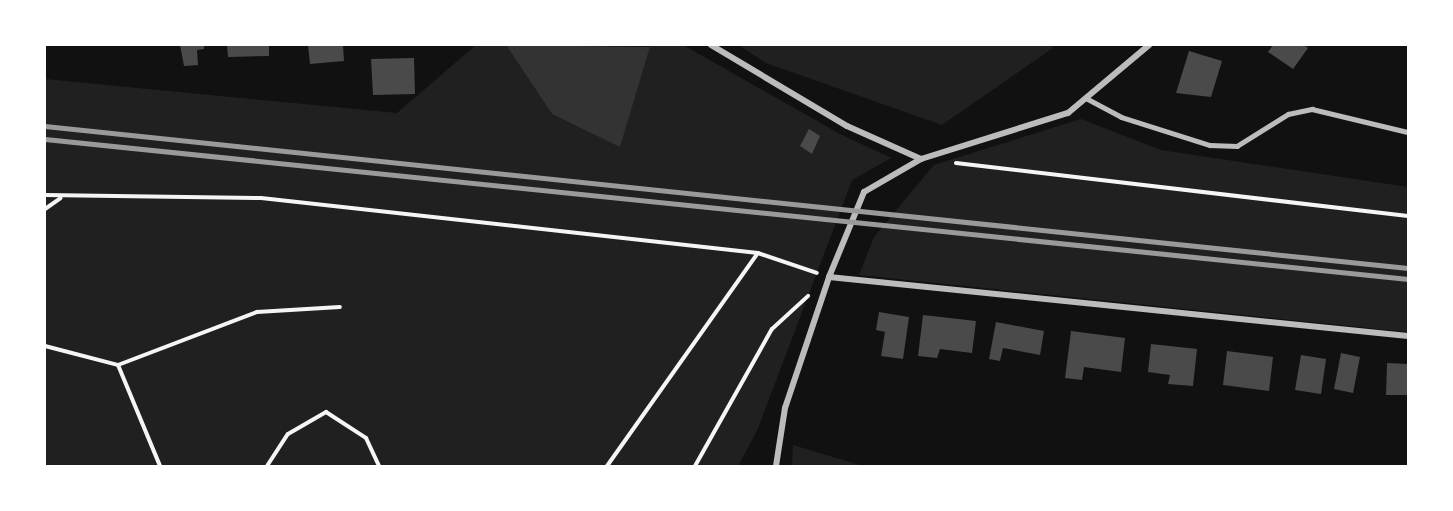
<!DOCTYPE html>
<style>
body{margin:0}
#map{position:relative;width:1453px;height:511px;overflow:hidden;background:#111;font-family:Overpass,sans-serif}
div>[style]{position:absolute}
.green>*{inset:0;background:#202020}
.water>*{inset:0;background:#333}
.building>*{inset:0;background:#4a4a4a}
.path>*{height:4px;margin:-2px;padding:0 2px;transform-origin:2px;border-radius:2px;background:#f5f5f5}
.service>*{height:4.5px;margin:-2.25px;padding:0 2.25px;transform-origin:2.25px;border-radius:2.25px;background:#bcbcbc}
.minor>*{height:6px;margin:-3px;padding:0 3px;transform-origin:3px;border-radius:3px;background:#bcbcbc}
.rail>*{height:4.5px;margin:-2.25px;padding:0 2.25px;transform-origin:2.25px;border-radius:2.25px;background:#9a9a9a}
span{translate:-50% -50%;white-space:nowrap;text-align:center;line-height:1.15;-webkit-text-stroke:5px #fff;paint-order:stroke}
.frame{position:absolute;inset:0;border:46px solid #fff;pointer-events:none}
</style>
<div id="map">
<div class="green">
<div style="clip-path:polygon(476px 45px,506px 45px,552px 114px,620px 146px,650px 47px,647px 45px,683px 45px,840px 134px,891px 158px,852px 180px,757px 431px,738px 466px,45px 466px,45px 79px,397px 113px)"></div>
<div style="clip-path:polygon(738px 45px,1051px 45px,1053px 48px,942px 125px,766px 63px)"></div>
<div style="clip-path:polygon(1081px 119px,1161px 150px,1408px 187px,1408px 332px,859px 275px,874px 237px,934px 165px)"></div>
<div style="clip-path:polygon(793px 445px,863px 466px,792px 466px)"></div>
</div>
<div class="water">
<div style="clip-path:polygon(506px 45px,650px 47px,620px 147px,552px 114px)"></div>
</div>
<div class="building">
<div style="clip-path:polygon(180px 45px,204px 45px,204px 49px,197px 50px,198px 65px,184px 66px)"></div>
<div style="clip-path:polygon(227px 45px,269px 45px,269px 56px,228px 57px)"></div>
<div style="clip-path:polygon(308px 45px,343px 45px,344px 61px,310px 64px)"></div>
<div style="clip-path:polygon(1273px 45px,1304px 45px,1308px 48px,1293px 69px,1268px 52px)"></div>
<div style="clip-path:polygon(1189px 51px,1222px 61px,1211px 97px,1176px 93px)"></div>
<div style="clip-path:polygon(414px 58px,415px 94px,373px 95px,371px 59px)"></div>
<div style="clip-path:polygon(809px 129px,820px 136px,812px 154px,800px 146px)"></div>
<div style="clip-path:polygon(879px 312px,909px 317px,903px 359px,881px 356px,885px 332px,876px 330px)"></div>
<div style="clip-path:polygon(923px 315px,976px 321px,972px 353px,940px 349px,937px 358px,918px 356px)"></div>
<div style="clip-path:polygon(996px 322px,1044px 331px,1040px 355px,1003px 348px,1000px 361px,989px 359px)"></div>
<div style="clip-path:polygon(1071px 331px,1125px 338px,1121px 372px,1084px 367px,1082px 380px,1065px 378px)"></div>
<div style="clip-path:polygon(1151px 344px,1197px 349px,1193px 386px,1168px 384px,1170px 375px,1148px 372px)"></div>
<div style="clip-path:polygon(1227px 351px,1273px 357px,1269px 391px,1223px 385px)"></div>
<div style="clip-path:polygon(1341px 353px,1360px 357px,1353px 393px,1334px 389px)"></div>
<div style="clip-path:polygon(1301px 355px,1326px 359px,1321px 394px,1295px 390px)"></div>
<div style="clip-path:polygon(1387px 363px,1408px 364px,1408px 395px,1386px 395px)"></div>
</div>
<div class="path">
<div style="left:956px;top:163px;width:455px;rotate:6.7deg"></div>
<div style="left:45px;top:195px;width:216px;rotate:0.8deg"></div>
<div style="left:261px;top:198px;width:500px;rotate:6.31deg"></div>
<div style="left:758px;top:253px;width:62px;rotate:18.7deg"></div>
<div style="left:45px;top:209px;width:19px;rotate:-35deg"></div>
<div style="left:45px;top:346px;width:75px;rotate:14.6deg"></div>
<div style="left:118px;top:365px;width:109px;rotate:67.4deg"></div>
<div style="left:118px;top:365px;width:149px;rotate:-20.9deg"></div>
<div style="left:257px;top:312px;width:83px;rotate:-3.4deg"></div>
<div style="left:267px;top:466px;width:38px;rotate:-57deg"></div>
<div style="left:288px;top:434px;width:44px;rotate:-30.1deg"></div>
<div style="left:326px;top:412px;width:48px;rotate:33deg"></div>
<div style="left:366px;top:438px;width:31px;rotate:65deg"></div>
<div style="left:607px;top:466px;width:260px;rotate:-54.7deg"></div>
<div style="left:695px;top:466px;width:157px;rotate:-60.7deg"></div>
<div style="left:772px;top:329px;width:49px;rotate:-42.5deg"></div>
</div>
<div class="service">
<div style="left:1086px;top:98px;width:40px;rotate:28deg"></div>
<div style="left:1121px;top:117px;width:93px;rotate:17.5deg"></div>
<div style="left:1210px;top:145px;width:27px;rotate:2deg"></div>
<div style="left:1237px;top:146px;width:60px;rotate:-32.1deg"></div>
<div style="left:1288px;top:114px;width:25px;rotate:-12deg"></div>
<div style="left:1312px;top:109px;width:99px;rotate:13.5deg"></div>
</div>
<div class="minor">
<div style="left:711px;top:45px;width:158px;rotate:30.8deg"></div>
<div style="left:847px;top:126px;width:81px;rotate:24deg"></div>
<div style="left:829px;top:277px;width:582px;rotate:5.82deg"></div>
<div style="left:776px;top:466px;width:59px;rotate:-81.2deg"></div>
<div style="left:785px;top:408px;width:138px;rotate:-71.4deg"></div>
<div style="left:829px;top:277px;width:92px;rotate:-67.6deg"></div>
<div style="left:864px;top:192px;width:66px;rotate:-30.1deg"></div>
<div style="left:921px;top:159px;width:154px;rotate:-17.4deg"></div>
<div style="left:1068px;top:113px;width:106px;rotate:-40deg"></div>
</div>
<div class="rail">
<div style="left:45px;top:126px;width:1370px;rotate:5.95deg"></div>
<div style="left:45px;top:139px;width:1370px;rotate:5.86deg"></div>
</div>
<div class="frame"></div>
</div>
